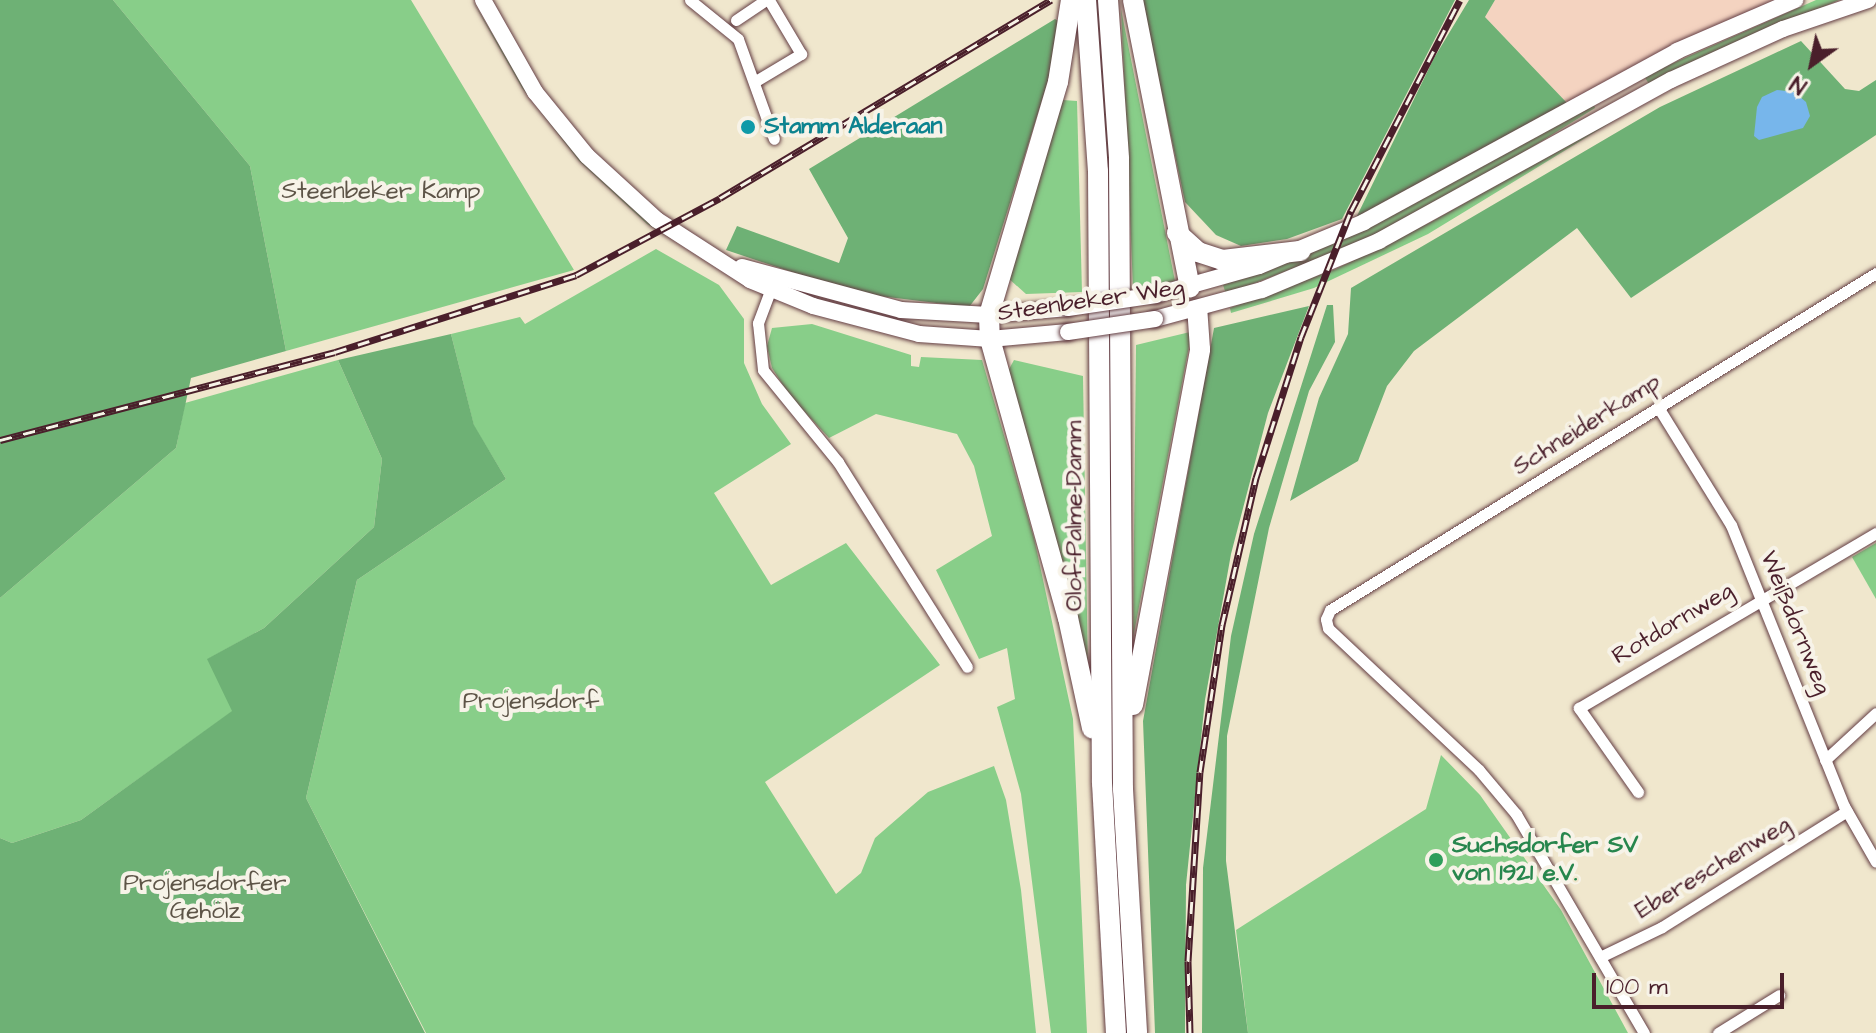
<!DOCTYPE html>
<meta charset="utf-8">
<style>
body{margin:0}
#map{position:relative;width:1876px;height:1033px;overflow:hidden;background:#f0e7cd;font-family:"Architects Daughter",sans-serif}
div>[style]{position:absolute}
.built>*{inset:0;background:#f4d3c0}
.green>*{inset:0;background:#88ce89}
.forest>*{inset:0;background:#6eb175}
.water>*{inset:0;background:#77b6eb}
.roads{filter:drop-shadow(0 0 2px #633d43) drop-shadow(0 0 2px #633d43)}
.minor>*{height:11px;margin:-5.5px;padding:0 5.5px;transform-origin:5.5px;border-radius:5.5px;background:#fff}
.secondary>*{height:16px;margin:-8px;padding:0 8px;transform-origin:8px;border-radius:8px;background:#fff}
.trunk>*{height:20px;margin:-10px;padding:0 10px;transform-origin:10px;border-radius:10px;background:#fff}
.rail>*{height:7px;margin-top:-3.5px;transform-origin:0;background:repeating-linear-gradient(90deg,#f7f3e8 0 12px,#4a1f2b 0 24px);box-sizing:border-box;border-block:2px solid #4a1f2b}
.bridges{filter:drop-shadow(0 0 2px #633d43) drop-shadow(0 0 2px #633d43)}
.secondary-bridge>*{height:16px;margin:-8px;padding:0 8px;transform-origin:8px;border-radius:8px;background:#fff}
.dots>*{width:22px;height:22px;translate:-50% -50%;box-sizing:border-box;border:4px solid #f7f3e8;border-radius:50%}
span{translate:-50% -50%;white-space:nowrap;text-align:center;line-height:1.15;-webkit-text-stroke:8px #f7f3e8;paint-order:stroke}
.culture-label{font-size:24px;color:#0d838f;font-weight:700}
.left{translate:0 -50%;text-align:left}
.park-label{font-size:24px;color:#5d5447}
.street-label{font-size:24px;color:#4a1f2b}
.leisure-label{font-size:24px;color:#27864d;font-weight:700}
.north{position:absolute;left:1772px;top:24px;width:80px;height:80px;-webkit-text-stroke:6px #f7f3e8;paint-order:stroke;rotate:213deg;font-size:22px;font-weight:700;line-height:32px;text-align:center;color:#4a1f2b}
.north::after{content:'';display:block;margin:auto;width:28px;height:36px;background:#4a1f2b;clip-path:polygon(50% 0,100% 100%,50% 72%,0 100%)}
.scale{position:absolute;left:1592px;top:973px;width:192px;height:36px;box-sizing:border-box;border:4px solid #4a1f2b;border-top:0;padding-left:10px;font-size:24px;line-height:28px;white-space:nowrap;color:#4a1f2b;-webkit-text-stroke:6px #f7f3e8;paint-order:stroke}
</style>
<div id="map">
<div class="built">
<div style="clip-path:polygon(1495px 0,1776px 0,1638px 63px,1568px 104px,1485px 17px)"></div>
</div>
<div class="green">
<div style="clip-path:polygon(113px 0,411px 0,574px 270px,286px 351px,250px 166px)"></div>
<div style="clip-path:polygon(472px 0,524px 87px,580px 159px,648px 222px,734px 277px,647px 224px,579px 161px,522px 88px)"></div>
<div style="clip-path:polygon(1816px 0,1839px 0,1649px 84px,1644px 76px)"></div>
<div style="clip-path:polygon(1121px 9px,1175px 281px,1133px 289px,1128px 165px)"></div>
<div style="clip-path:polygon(1063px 100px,1077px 101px,1082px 292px,1026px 294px,1008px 278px)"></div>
<div style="clip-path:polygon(1646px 101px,1428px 234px,1314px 288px,1231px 313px,1230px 308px,1336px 269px,1431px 222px)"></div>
<div style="clip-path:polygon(1594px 104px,1595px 108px,1490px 173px,1362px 242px,1226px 294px,1223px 285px,1366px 229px)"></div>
<div style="clip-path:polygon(656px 249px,719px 285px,744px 319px,744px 363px,762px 404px,791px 444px,714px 493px,771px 585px,846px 543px,940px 665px,765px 782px,836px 894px,861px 873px,875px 838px,928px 792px,994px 766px,1006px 800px,1021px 890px,1036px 1033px,426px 1033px,306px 798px,357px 580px,506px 479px,474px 426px,451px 334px,520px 317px,525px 324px)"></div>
<div style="clip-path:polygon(812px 324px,911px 355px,911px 366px,919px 367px,921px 357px,982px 360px,1034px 538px,1073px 719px,1087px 1033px,1051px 1033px,1021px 794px,997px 707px,1015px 699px,1007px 648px,979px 659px,936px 570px,992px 536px,974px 466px,957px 434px,876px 414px,829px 438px,790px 396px,772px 368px,767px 346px,772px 328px)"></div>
<div style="clip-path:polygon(1190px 332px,1191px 336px,1133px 638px,1136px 345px)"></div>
<div style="clip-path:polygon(338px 360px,382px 459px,374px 527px,264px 628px,208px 659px,233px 711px,81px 820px,12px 843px,0 838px,0 598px,176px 448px,185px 403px)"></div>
<div style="clip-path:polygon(1014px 360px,1083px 376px,1088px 673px,1008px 371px)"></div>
<div style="clip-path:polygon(1876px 543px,1876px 599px,1852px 557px)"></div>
<div style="clip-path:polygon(1441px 755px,1480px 795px,1561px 910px,1628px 1033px,1248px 1033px,1236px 930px,1426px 809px)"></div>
</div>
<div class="forest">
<div style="clip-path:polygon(0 0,113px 0,250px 166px,286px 351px,191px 378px,176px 448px,0 598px)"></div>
<div style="clip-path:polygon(1142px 0,1455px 0,1342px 219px,1287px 239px,1241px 246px,1216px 235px,1185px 202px)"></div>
<div style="clip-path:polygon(1469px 0,1495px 0,1485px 17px,1568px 104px,1355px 220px,1434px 58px)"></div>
<div style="clip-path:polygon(1055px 19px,1060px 22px,1048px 81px,983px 289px,969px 307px,855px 293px,726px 250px,737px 226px,839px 263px,848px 238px,809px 169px)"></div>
<div style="clip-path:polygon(1801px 41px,1845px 89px,1859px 91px,1876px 80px,1876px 135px,1631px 298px,1577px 228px,1414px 351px,1387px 386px,1358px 461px,1290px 501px,1319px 398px,1348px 334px,1351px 288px,1660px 107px)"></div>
<div style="clip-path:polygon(1327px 305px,1333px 305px,1335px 342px,1309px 391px,1269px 528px,1227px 736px,1226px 861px,1248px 1033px,1202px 1033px,1203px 868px,1231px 636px,1254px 534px)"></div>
<div style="clip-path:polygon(1309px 306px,1268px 413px,1231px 554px,1205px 700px,1186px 885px,1185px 1033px,1155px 1033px,1143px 721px,1214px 328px)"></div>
<div style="clip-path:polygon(451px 334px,474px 425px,506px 479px,357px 580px,306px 798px,425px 1033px,0 1033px,0 838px,12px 843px,81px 820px,232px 711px,207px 659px,264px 628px,374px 527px,382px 459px,338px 360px)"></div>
</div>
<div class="water">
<div style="clip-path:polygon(1777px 90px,1794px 92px,1806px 102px,1810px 116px,1803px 128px,1759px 140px,1754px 136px,1757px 107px,1762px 97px)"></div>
</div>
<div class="roads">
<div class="minor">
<div style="left:690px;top:0;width:62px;rotate:39.1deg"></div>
<div style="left:738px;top:39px;width:106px;rotate:70.2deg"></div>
<div style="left:736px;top:20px;width:36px;rotate:-34deg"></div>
<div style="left:754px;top:82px;width:55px;rotate:-30.8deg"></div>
<div style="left:801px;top:54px;width:63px;rotate:-120.7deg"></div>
<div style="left:773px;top:283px;width:43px;rotate:110.6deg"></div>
<div style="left:758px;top:323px;width:47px;rotate:83.9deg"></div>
<div style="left:763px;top:370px;width:119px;rotate:50.8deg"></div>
<div style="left:838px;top:462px;width:242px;rotate:57.8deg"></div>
<div style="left:1658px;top:407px;width:139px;rotate:58.3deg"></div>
<div style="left:1731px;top:525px;width:303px;rotate:68.1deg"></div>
<div style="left:1844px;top:806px;width:64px;rotate:60.3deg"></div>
<div style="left:1825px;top:760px;width:69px;rotate:-42.7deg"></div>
<div style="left:1638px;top:792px;width:103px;rotate:-125.1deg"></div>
<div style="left:1579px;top:708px;width:345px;rotate:-30.5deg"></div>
<div style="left:1600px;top:957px;width:69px;rotate:-25.8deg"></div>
<div style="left:1662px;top:927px;width:218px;rotate:-32.1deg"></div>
<div style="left:1644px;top:1033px;width:254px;rotate:-120.3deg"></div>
<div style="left:1516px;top:814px;width:57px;rotate:-130.1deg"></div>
<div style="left:1479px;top:770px;width:207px;rotate:-136.8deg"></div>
<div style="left:1328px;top:628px;width:9px;rotate:-103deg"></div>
<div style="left:1326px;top:619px;width:10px;rotate:-66deg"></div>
<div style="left:1330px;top:610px;width:642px;rotate:-31.68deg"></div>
<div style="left:1718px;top:1033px;width:72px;rotate:-31.9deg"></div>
</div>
<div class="secondary">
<div style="left:483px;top:0;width:106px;rotate:60.5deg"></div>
<div style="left:535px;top:92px;width:82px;rotate:50.9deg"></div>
<div style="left:587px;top:156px;width:95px;rotate:42.4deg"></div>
<div style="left:657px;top:220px;width:111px;rotate:32.8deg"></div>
<div style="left:750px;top:280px;width:68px;rotate:22.4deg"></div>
<div style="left:813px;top:306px;width:110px;rotate:14.8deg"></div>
<div style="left:919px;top:334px;width:71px;rotate:4deg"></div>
<div style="left:990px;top:339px;width:78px;rotate:-5.1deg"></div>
<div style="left:742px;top:267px;width:165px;rotate:15.1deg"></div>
<div style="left:901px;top:310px;width:88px;rotate:3.3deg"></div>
<div style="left:989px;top:315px;width:79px;rotate:-5.1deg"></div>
<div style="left:1156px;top:295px;width:107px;rotate:-15.7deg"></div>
<div style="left:1259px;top:266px;width:114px;rotate:-22.7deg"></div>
<div style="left:1364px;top:222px;width:357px;rotate:-28.6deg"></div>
<div style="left:1677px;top:51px;width:129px;rotate:-23.4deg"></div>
<div style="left:1155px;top:319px;width:111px;rotate:-15.2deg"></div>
<div style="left:1262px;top:290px;width:127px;rotate:-22.7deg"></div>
<div style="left:1379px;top:241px;width:333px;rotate:-28.9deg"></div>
<div style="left:1671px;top:80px;width:123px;rotate:-24.5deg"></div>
<div style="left:1783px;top:29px;width:90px;rotate:-18.8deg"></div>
</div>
<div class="trunk">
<div style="left:1071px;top:0;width:83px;rotate:99deg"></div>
<div style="left:1058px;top:82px;width:243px;rotate:106.5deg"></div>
<div style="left:989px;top:315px;width:24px;rotate:88deg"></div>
<div style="left:990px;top:339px;width:290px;rotate:74.4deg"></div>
<div style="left:1068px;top:618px;width:113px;rotate:77.7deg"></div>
<div style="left:1086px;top:0;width:171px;rotate:86deg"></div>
<div style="left:1098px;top:171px;width:612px;rotate:89.63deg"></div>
<div style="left:1102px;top:783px;width:250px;rotate:86.8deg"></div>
<div style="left:1108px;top:0;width:159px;rotate:86deg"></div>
<div style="left:1119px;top:159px;width:630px;rotate:89.64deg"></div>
<div style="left:1123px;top:789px;width:244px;rotate:86.7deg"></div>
<div style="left:1133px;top:0;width:293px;rotate:78.8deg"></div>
<div style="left:1177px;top:233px;width:28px;rotate:42deg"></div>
<div style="left:1198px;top:252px;width:25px;rotate:18deg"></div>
<div style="left:1222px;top:260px;width:79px;rotate:-6.6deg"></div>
<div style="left:1133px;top:705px;width:362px;rotate:-79.3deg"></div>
<div style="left:1200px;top:349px;width:39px;rotate:-94deg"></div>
</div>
</div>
<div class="rail">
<div style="left:0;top:440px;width:346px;rotate:-14.7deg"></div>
<div style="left:335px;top:352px;width:253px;rotate:-17.7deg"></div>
<div style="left:576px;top:275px;width:163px;rotate:-28.1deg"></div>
<div style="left:720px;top:198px;width:386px;rotate:-30.9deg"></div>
<div style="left:1190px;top:1033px;width:72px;rotate:-91.6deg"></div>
<div style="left:1188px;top:961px;width:189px;rotate:-86.4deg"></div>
<div style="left:1200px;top:772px;width:149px;rotate:-81.5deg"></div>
<div style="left:1222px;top:625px;width:151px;rotate:-77deg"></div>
<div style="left:1256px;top:478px;width:148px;rotate:-72.3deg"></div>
<div style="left:1301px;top:337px;width:136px;rotate:-68.4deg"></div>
<div style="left:1351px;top:211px;width:237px;rotate:-62.7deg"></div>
</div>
<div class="bridges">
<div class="secondary-bridge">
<div style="left:1068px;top:308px;width:89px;rotate:-8.4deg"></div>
<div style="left:1068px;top:332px;width:88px;rotate:-8.5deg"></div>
</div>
</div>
<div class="dots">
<div style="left:748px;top:127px;background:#0f9aa8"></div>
<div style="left:1436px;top:860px;background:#2e9e5b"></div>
</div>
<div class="culture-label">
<span class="left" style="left:764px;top:127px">Stamm Alderaan</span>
</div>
<div class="park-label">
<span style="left:381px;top:192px">Steenbeker Kamp</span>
<span style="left:531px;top:702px">Projensdorf</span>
<span style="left:205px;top:898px">Projensdorfer<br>Gehölz</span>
</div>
<div class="street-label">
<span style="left:1091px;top:301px;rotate:-8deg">Steenbeker Weg</span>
<span style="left:1587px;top:425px;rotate:-32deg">Schneiderkamp</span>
<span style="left:1075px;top:516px;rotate:-90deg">Olof-Palme-Damm</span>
<span style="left:1795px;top:623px;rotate:68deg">Weißdornweg</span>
<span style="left:1673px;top:624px;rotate:-31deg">Rotdornweg</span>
<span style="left:1713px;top:868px;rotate:-31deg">Ebereschenweg</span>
</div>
<div class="leisure-label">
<span class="left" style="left:1452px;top:860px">Suchsdorfer SV<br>von 1921 e.V.</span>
</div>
<div class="north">N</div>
<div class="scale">100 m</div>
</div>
